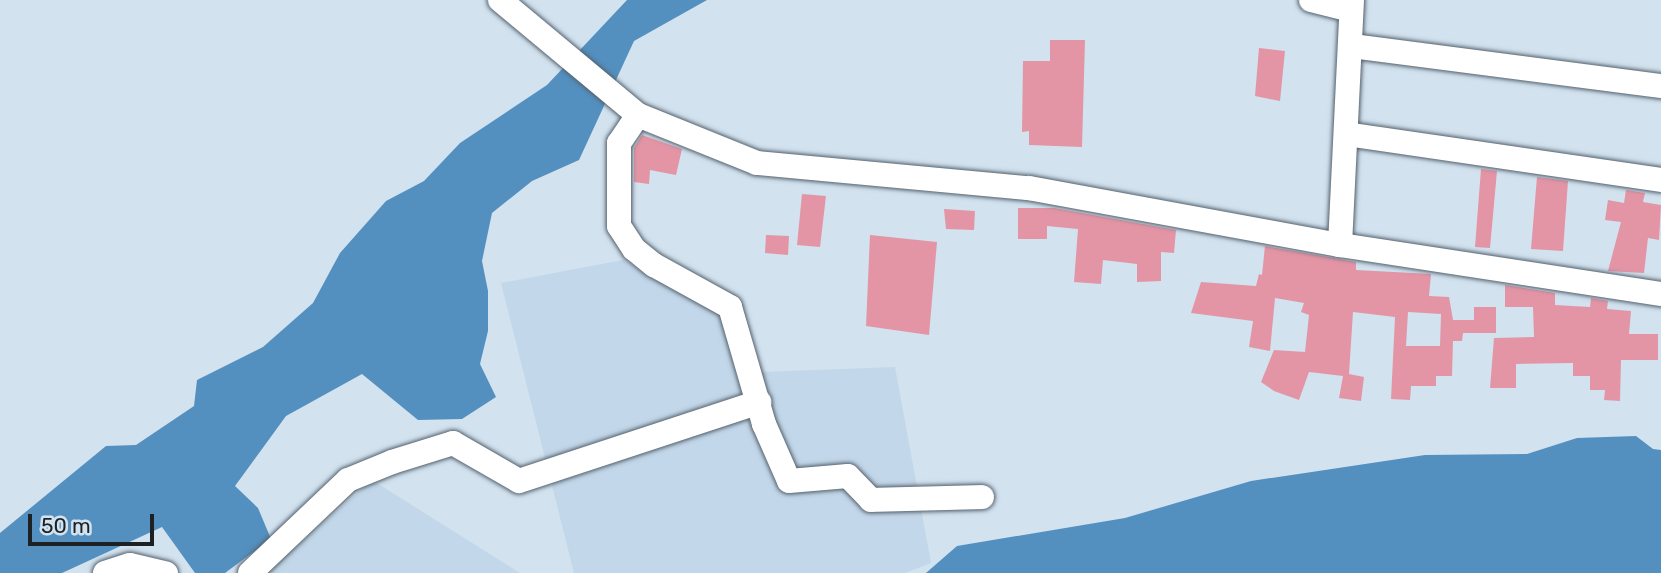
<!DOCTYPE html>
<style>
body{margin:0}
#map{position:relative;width:1661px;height:573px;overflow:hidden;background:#d2e2ef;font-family:Rubik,sans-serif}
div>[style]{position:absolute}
.built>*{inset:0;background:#c2d7e9}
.water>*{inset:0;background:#5390c0}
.building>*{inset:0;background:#e395a6}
.roads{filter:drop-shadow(0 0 2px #54616d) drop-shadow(0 0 2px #54616d)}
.minor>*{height:24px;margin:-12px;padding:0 12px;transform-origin:12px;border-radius:12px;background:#fff}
span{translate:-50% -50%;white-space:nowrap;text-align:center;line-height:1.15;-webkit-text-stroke:6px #d2e2ef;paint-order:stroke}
.scale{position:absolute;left:28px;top:514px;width:126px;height:32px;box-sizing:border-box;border:4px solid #1c2126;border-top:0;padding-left:9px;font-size:21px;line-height:24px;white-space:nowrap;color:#1c2126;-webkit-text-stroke:5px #d2e2ef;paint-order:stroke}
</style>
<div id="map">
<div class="built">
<div style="clip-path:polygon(623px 260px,718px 311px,761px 372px,895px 367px,931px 563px,905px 573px,574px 573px,501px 283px)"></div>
<div style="clip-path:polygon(372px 480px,520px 573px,267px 573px)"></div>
</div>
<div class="water">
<div style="clip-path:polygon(627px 0,707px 0,634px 41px,579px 160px,532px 181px,492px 213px,482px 261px,488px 291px,488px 331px,480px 364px,496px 397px,462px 419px,418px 420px,362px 374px,286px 416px,235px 486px,258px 508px,271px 539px,225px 573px,195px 573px,162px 527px,62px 573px,0 573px,0 533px,106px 446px,136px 445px,194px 406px,197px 380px,263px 347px,313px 303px,340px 253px,386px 201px,424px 181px,460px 143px,547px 85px)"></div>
<div style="clip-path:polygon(1636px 436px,1653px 449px,1661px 450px,1661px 573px,926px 573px,957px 546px,1125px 518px,1251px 481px,1425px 455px,1527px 454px,1577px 438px)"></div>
</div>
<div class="building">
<div style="clip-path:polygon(1050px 40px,1085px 40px,1082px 147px,1029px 145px,1029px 131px,1022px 132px,1023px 61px,1050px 61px)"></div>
<div style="clip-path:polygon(1259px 48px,1285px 51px,1280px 101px,1255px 96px)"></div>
<div style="clip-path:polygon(642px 135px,682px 149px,676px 175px,650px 170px,649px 184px,634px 182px,634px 148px)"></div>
<div style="clip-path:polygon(1481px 169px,1497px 171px,1490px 248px,1475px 247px)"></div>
<div style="clip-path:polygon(1537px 177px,1568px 181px,1563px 251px,1531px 249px)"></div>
<div style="clip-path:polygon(1626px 190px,1645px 193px,1643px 202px,1661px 205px,1659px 240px,1648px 238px,1644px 273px,1608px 271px,1621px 222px,1605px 220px,1608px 200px,1624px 203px)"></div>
<div style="clip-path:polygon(802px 194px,826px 196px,820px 247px,797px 245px)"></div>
<div style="clip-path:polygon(1018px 208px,1054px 208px,1176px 230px,1174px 253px,1161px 252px,1161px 281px,1137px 282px,1137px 264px,1103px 260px,1101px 284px,1074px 282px,1078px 229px,1047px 226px,1047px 239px,1018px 239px)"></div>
<div style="clip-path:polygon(944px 209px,975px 211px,974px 230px,946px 229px)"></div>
<div style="clip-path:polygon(766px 235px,789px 236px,788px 255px,765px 253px)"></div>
<div style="clip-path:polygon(870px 235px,937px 242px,929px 335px,866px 326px)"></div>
<div style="clip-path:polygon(evenodd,1265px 246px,1356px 262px,1356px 270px,1431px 274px,1429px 296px,1449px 297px,1453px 320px,1474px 320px,1474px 307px,1496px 307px,1496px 333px,1463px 333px,1462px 341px,1453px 341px,1452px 376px,1436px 376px,1436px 386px,1411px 386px,1410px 400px,1391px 399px,1395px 317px,1353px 312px,1349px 374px,1364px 377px,1361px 401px,1339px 398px,1343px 376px,1309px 372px,1299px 400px,1274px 391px,1261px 382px,1274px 350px,1305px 352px,1309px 315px,1301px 312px,1304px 303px,1275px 298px,1270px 351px,1249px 347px,1253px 321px,1191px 313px,1201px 282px,1256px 286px,1259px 274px,1262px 275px,1265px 246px,1408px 312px,1441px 314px,1440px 346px,1406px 346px,1408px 312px)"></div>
<div style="clip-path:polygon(1505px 285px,1555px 293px,1555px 305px,1590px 307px,1591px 298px,1608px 301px,1607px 309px,1631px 311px,1629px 334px,1658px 334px,1658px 360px,1621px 360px,1620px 401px,1604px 400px,1605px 390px,1590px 390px,1590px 376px,1573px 376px,1573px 363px,1516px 364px,1516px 388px,1490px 388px,1494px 338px,1534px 337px,1533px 307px,1505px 307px)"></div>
</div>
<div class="roads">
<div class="minor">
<div style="left:500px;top:0;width:180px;rotate:39.8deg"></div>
<div style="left:638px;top:115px;width:128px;rotate:22deg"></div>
<div style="left:757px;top:163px;width:273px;rotate:5.3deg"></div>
<div style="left:1029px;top:188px;width:316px;rotate:10.4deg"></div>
<div style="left:1340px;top:245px;width:325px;rotate:8.7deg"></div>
<div style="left:1311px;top:0;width:41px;rotate:14deg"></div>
<div style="left:1352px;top:46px;width:312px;rotate:7.4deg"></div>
<div style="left:638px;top:115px;width:34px;rotate:124deg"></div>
<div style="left:619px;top:143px;width:83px;rotate:90deg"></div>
<div style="left:619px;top:226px;width:27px;rotate:57deg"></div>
<div style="left:634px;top:249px;width:26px;rotate:39deg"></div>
<div style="left:654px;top:265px;width:87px;rotate:28.9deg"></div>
<div style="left:730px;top:307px;width:122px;rotate:73.8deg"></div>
<div style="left:764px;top:424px;width:62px;rotate:66.3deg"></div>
<div style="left:789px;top:481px;width:59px;rotate:-4.8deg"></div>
<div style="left:848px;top:476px;width:33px;rotate:46deg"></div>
<div style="left:871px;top:500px;width:111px;rotate:-1.5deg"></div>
<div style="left:1346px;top:134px;width:318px;rotate:8.3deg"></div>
<div style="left:1340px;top:245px;width:245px;rotate:-87.2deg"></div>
<div style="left:105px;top:573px;width:26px;rotate:-18deg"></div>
<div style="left:130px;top:565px;width:37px;rotate:13deg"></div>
<div style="left:250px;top:573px;width:135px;rotate:-43.5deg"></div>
<div style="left:348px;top:480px;width:48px;rotate:-22.2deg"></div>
<div style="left:392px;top:462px;width:64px;rotate:-17.3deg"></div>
<div style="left:453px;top:443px;width:76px;rotate:29.9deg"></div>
<div style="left:519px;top:481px;width:253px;rotate:-18.2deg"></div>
</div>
</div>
<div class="scale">50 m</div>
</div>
